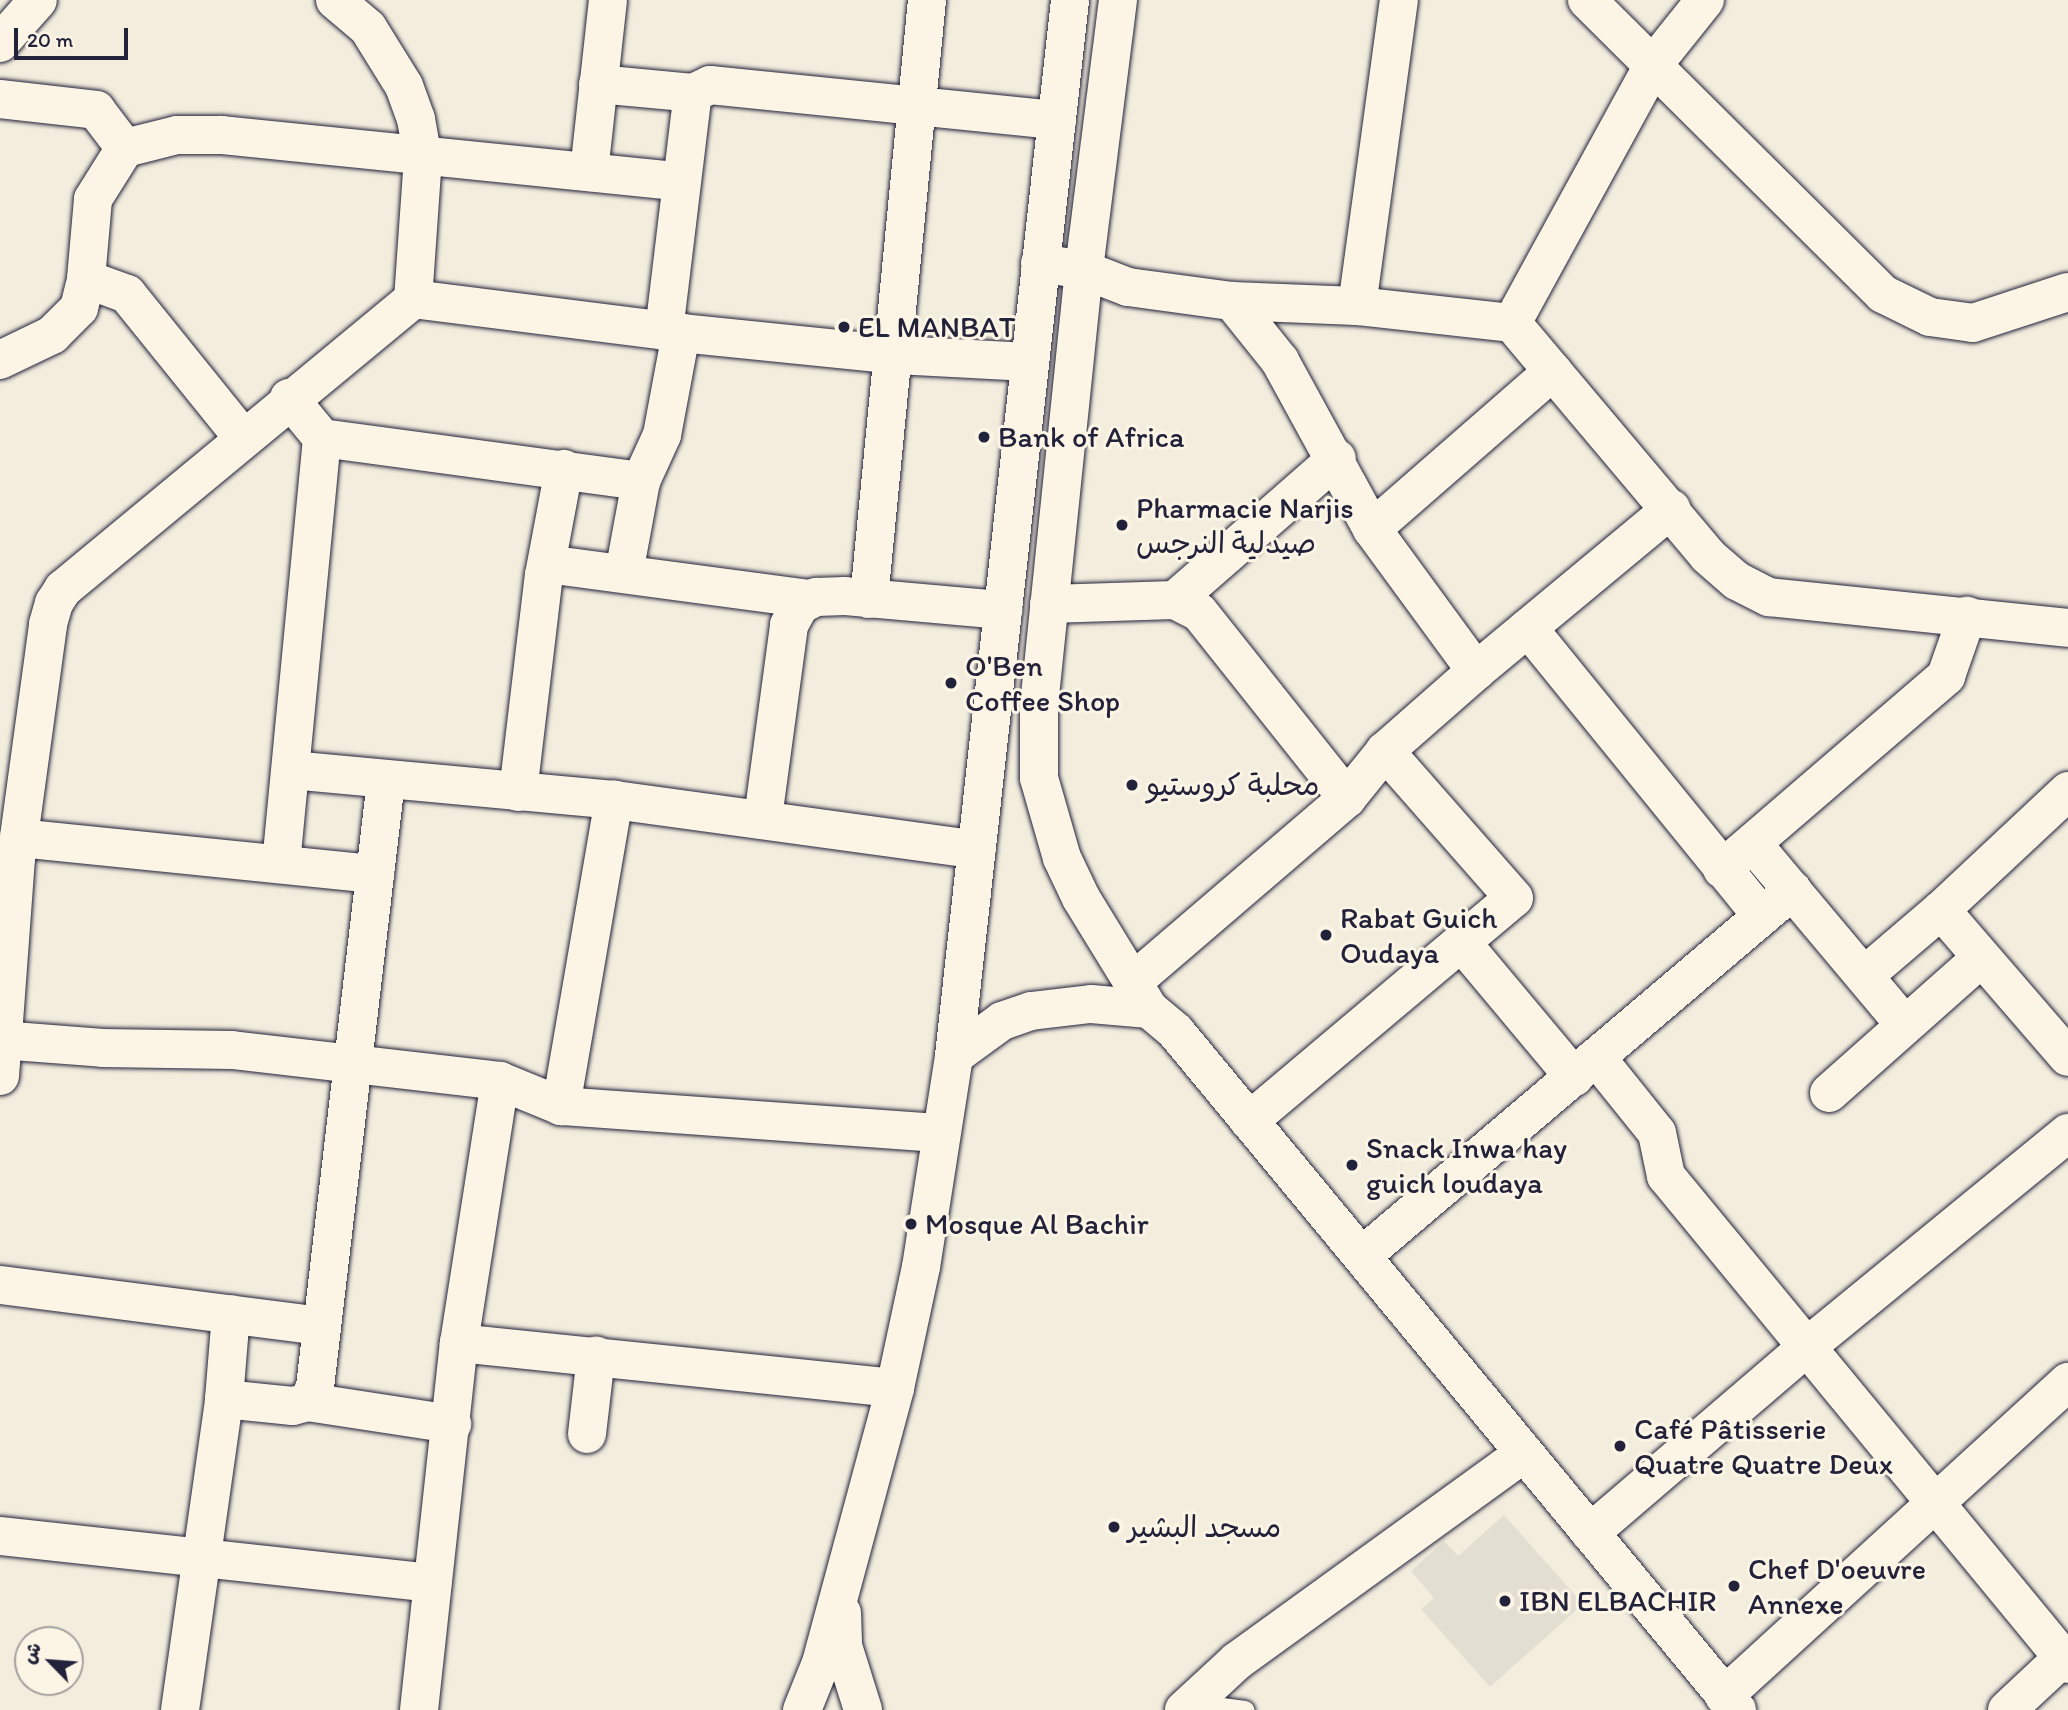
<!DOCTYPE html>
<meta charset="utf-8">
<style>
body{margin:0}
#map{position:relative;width:2068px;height:1710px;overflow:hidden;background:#f3edde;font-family:Itim,"Playpen Sans Arabic",sans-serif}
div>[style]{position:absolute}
.built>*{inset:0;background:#e3ded2}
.roads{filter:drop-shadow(0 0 2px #22223b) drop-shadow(0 0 2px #22223b)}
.service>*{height:19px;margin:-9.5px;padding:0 9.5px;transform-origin:9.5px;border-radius:9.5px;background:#fcf5e5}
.minor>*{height:38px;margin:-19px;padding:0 19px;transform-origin:19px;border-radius:19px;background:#fcf5e5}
.tertiary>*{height:38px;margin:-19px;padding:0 19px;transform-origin:19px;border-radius:19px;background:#fcf5e5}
.dots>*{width:19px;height:19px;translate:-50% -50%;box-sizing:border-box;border:4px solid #fcf5e5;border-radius:50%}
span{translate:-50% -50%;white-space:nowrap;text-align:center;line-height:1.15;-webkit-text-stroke:6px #fcf5e5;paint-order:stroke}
.poi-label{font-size:30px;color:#22223b}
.left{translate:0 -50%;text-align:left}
.north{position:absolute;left:14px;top:1626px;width:70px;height:70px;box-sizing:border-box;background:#fcf5e5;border:2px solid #a5a1a1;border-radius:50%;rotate:295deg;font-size:19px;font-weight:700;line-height:28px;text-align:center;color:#22223b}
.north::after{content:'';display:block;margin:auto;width:24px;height:32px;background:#22223b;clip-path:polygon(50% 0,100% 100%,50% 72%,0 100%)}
.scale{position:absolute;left:14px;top:28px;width:114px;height:32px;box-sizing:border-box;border:4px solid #22223b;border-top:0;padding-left:9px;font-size:21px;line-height:24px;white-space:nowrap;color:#22223b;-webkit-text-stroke:5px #fcf5e5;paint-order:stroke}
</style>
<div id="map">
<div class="built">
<div style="clip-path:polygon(1504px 1515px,1583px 1604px,1490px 1687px,1421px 1609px,1434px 1598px,1411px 1571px,1444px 1541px,1458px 1556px)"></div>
</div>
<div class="roads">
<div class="service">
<div style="left:1191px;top:1703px;width:54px;rotate:7.4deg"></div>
</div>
<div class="minor">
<div style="left:335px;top:0;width:43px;rotate:40.3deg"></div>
<div style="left:368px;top:28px;width:68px;rotate:58.2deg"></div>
<div style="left:404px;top:86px;width:35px;rotate:70deg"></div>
<div style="left:416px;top:119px;width:39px;rotate:80deg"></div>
<div style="left:423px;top:157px;width:142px;rotate:94deg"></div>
<div style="left:1587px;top:0;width:417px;rotate:44.8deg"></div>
<div style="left:1883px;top:294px;width:52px;rotate:26.1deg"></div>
<div style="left:1930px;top:317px;width:43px;rotate:7.9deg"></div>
<div style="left:1973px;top:323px;width:100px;rotate:-18.1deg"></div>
<div style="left:0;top:43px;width:57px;rotate:-48.5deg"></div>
<div style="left:598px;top:84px;width:95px;rotate:5.4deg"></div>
<div style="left:693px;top:93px;width:19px;rotate:-25deg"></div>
<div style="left:710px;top:85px;width:349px;rotate:5.8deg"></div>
<div style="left:0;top:99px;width:97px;rotate:6.5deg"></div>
<div style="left:96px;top:110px;width:48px;rotate:52.7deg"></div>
<div style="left:589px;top:172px;width:173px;rotate:-83.7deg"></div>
<div style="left:1040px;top:263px;width:45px;rotate:9deg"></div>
<div style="left:1084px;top:270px;width:47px;rotate:21.1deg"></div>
<div style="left:1128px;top:287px;width:105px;rotate:7.7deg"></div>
<div style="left:1232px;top:301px;width:125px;rotate:2.3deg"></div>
<div style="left:1357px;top:306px;width:156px;rotate:6.3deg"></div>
<div style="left:1512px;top:323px;width:304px;rotate:49.9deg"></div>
<div style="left:1708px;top:556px;width:38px;rotate:41deg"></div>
<div style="left:1737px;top:581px;width:36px;rotate:27deg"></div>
<div style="left:1769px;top:597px;width:301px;rotate:5.9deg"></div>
<div style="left:86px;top:279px;width:44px;rotate:20.1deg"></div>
<div style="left:127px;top:294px;width:185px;rotate:51.1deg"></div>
<div style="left:1232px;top:301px;width:77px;rotate:51.3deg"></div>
<div style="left:1280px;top:361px;width:192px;rotate:61.3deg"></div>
<div style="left:1372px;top:529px;width:176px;rotate:53.8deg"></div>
<div style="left:1357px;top:306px;width:309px;rotate:-82.2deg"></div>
<div style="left:1512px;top:323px;width:294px;rotate:-61.3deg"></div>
<div style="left:1653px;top:65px;width:83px;rotate:-51.3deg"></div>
<div style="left:664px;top:331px;width:240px;rotate:-83.1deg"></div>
<div style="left:0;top:360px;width:58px;rotate:-25.7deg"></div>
<div style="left:52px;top:335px;width:38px;rotate:-45deg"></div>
<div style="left:79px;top:308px;width:30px;rotate:-76deg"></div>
<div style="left:86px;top:279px;width:80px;rotate:-85deg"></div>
<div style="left:93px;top:199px;width:60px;rotate:-57.9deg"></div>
<div style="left:125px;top:148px;width:54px;rotate:-14deg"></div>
<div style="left:177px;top:135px;width:45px"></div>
<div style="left:222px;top:135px;width:461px;rotate:5.8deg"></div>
<div style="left:322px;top:438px;width:322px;rotate:7.7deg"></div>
<div style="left:1372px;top:529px;width:240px;rotate:-41.1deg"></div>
<div style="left:547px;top:564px;width:265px;rotate:7.6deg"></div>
<div style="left:624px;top:573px;width:94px;rotate:-79.5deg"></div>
<div style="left:641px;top:481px;width:51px;rotate:-65.5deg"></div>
<div style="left:662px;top:435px;width:104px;rotate:-79.4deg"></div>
<div style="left:869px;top:599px;width:602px;rotate:-84.47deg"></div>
<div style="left:1175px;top:600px;width:215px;rotate:-41.2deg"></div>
<div style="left:1049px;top:604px;width:126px;rotate:-1.8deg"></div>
<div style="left:1175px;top:600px;width:27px;rotate:27deg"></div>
<div style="left:1199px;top:612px;width:238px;rotate:51.5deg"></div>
<div style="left:1528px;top:628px;width:371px;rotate:50.9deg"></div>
<div style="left:291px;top:770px;width:324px;rotate:5.3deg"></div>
<div style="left:518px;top:792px;width:219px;rotate:-83.2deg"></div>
<div style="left:544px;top:575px;width:108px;rotate:-79.3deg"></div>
<div style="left:763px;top:818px;width:195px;rotate:-82.3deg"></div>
<div style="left:789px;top:625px;width:23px;rotate:-61deg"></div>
<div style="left:800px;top:605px;width:18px;rotate:-27deg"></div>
<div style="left:816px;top:597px;width:29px;rotate:-2deg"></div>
<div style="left:845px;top:596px;width:159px;rotate:5.1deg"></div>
<div style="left:19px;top:838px;width:358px;rotate:5.8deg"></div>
<div style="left:1753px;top:844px;width:235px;rotate:50deg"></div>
<div style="left:281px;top:864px;width:428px;rotate:-84.5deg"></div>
<div style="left:322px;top:438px;width:52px;rotate:-129.5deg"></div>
<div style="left:1722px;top:869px;width:296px;rotate:-40.7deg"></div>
<div style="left:1946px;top:676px;width:64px;rotate:-70.7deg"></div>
<div style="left:1941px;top:910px;width:194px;rotate:49.2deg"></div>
<div style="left:1462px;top:943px;width:175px;rotate:50.1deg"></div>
<div style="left:1865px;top:975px;width:100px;rotate:-40.5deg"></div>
<div style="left:1941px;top:910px;width:174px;rotate:-43.1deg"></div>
<div style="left:1135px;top:980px;width:279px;rotate:-40.6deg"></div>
<div style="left:1347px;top:798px;width:60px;rotate:-51deg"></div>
<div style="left:1385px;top:751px;width:121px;rotate:-41.3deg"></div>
<div style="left:1476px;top:671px;width:254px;rotate:-39.7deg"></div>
<div style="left:0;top:1040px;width:103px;rotate:4.4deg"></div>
<div style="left:103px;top:1048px;width:129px;rotate:0.9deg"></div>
<div style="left:232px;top:1050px;width:270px;rotate:6.6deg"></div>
<div style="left:500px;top:1081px;width:66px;rotate:22.3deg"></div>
<div style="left:561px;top:1106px;width:380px;rotate:4.1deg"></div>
<div style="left:1596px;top:1057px;width:97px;rotate:51.2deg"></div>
<div style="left:1657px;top:1133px;width:44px;rotate:78.2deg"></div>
<div style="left:1666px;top:1176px;width:632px;rotate:50.52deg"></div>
<div style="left:0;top:1076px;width:218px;rotate:-85.8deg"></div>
<div style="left:16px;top:859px;width:237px;rotate:-82.2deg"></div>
<div style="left:48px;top:624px;width:22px;rotate:-74deg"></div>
<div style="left:54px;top:603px;width:17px;rotate:-57deg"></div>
<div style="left:63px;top:589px;width:455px;rotate:-39.6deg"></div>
<div style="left:413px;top:299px;width:270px;rotate:7.2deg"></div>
<div style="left:681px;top:333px;width:216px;rotate:5.8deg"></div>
<div style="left:896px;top:355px;width:133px;rotate:3deg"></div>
<div style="left:1829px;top:1093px;width:203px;rotate:-41.6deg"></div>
<div style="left:561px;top:1106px;width:311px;rotate:-80.2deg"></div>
<div style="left:614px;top:800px;width:366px;rotate:7.8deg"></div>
<div style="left:1249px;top:1121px;width:346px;rotate:-40.1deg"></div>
<div style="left:1514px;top:898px;width:196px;rotate:-131.3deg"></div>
<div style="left:1362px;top:1256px;width:565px;rotate:-40.34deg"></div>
<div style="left:0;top:1285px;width:323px;rotate:7.3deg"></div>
<div style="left:459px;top:1343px;width:438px;rotate:5.9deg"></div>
<div style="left:224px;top:1399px;width:85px;rotate:-85.3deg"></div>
<div style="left:308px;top:1402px;width:146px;rotate:8.7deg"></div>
<div style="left:587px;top:1434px;width:79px;rotate:-83.4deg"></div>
<div style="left:1590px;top:1533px;width:289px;rotate:-40.6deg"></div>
<div style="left:1809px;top:1345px;width:335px;rotate:-39.3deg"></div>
<div style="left:0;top:1536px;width:435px;rotate:6.2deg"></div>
<div style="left:1724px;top:1696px;width:466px;rotate:-42.4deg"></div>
<div style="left:180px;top:1710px;width:314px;rotate:-81.9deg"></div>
<div style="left:224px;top:1399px;width:69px;rotate:5.8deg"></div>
<div style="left:293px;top:1406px;width:16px;rotate:-15deg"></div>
<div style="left:308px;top:1402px;width:17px;rotate:-65deg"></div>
<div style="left:315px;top:1387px;width:610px;rotate:-83.32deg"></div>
<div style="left:419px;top:1710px;width:369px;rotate:-83.8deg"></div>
<div style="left:459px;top:1343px;width:265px;rotate:-81.1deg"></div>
<div style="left:1184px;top:1710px;width:72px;rotate:-42.8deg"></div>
<div style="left:1237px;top:1661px;width:354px;rotate:-35.9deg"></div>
<div style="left:2007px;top:1710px;width:83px;rotate:-43.1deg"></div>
</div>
<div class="tertiary">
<div style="left:1118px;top:0;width:272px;rotate:97.2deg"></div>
<div style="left:1084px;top:270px;width:438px;rotate:95.9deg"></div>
<div style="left:1039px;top:706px;width:72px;rotate:90deg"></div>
<div style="left:1039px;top:778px;width:83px;rotate:74deg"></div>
<div style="left:1062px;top:858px;width:44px;rotate:64.6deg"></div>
<div style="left:1081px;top:898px;width:130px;rotate:58.5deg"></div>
<div style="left:1149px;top:1009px;width:35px;rotate:40deg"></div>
<div style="left:1176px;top:1032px;width:880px;rotate:50.39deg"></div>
<div style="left:954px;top:1056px;width:59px;rotate:-36.1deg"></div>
<div style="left:1002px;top:1021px;width:31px;rotate:-19deg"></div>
<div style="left:1031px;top:1011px;width:60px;rotate:-6.7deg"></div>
<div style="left:1091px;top:1004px;width:58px;rotate:4.9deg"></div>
<div style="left:842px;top:1613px;width:33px;rotate:88deg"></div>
<div style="left:843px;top:1646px;width:67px;rotate:72.6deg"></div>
<div style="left:802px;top:1710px;width:51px;rotate:-68deg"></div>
<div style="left:821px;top:1663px;width:285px;rotate:-74.9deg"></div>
<div style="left:895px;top:1388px;width:124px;rotate:-77.9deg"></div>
<div style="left:921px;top:1267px;width:214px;rotate:-81.1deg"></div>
<div style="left:954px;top:1056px;width:1062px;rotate:-83.73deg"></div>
</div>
</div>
<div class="dots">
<div style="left:844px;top:327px;background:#22223b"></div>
<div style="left:984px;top:437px;background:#22223b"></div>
<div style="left:1122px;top:525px;background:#22223b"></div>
<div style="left:951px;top:683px;background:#22223b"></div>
<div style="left:1132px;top:785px;background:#22223b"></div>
<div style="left:1326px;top:935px;background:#22223b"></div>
<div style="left:1352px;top:1165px;background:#22223b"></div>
<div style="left:911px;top:1224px;background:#22223b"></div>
<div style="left:1620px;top:1446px;background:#22223b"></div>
<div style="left:1114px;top:1527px;background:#22223b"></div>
<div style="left:1734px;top:1586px;background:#22223b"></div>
<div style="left:1505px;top:1601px;background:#22223b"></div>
</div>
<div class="poi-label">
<span class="left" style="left:858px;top:327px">EL MANBAT</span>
<span class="left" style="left:998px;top:437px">Bank of Africa</span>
<span class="left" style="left:1136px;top:525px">Pharmacie Narjis<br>صيدلية النرجس</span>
<span class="left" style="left:965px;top:683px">O'Ben<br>Coffee Shop</span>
<span class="left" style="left:1146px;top:785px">محلبة كروستيو</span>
<span class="left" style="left:1340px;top:935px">Rabat Guich<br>Oudaya</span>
<span class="left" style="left:1366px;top:1165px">Snack Inwa hay<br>guich loudaya</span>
<span class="left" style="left:925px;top:1224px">Mosque Al Bachir</span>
<span class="left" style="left:1634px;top:1446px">Café Pâtisserie<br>Quatre Quatre Deux</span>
<span class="left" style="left:1128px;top:1527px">مسجد البشير</span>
<span class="left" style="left:1748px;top:1586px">Chef D'oeuvre<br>Annexe</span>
<span class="left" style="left:1519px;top:1601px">IBN ELBACHIR</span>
</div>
<div class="north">ش</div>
<div class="scale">20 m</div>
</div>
